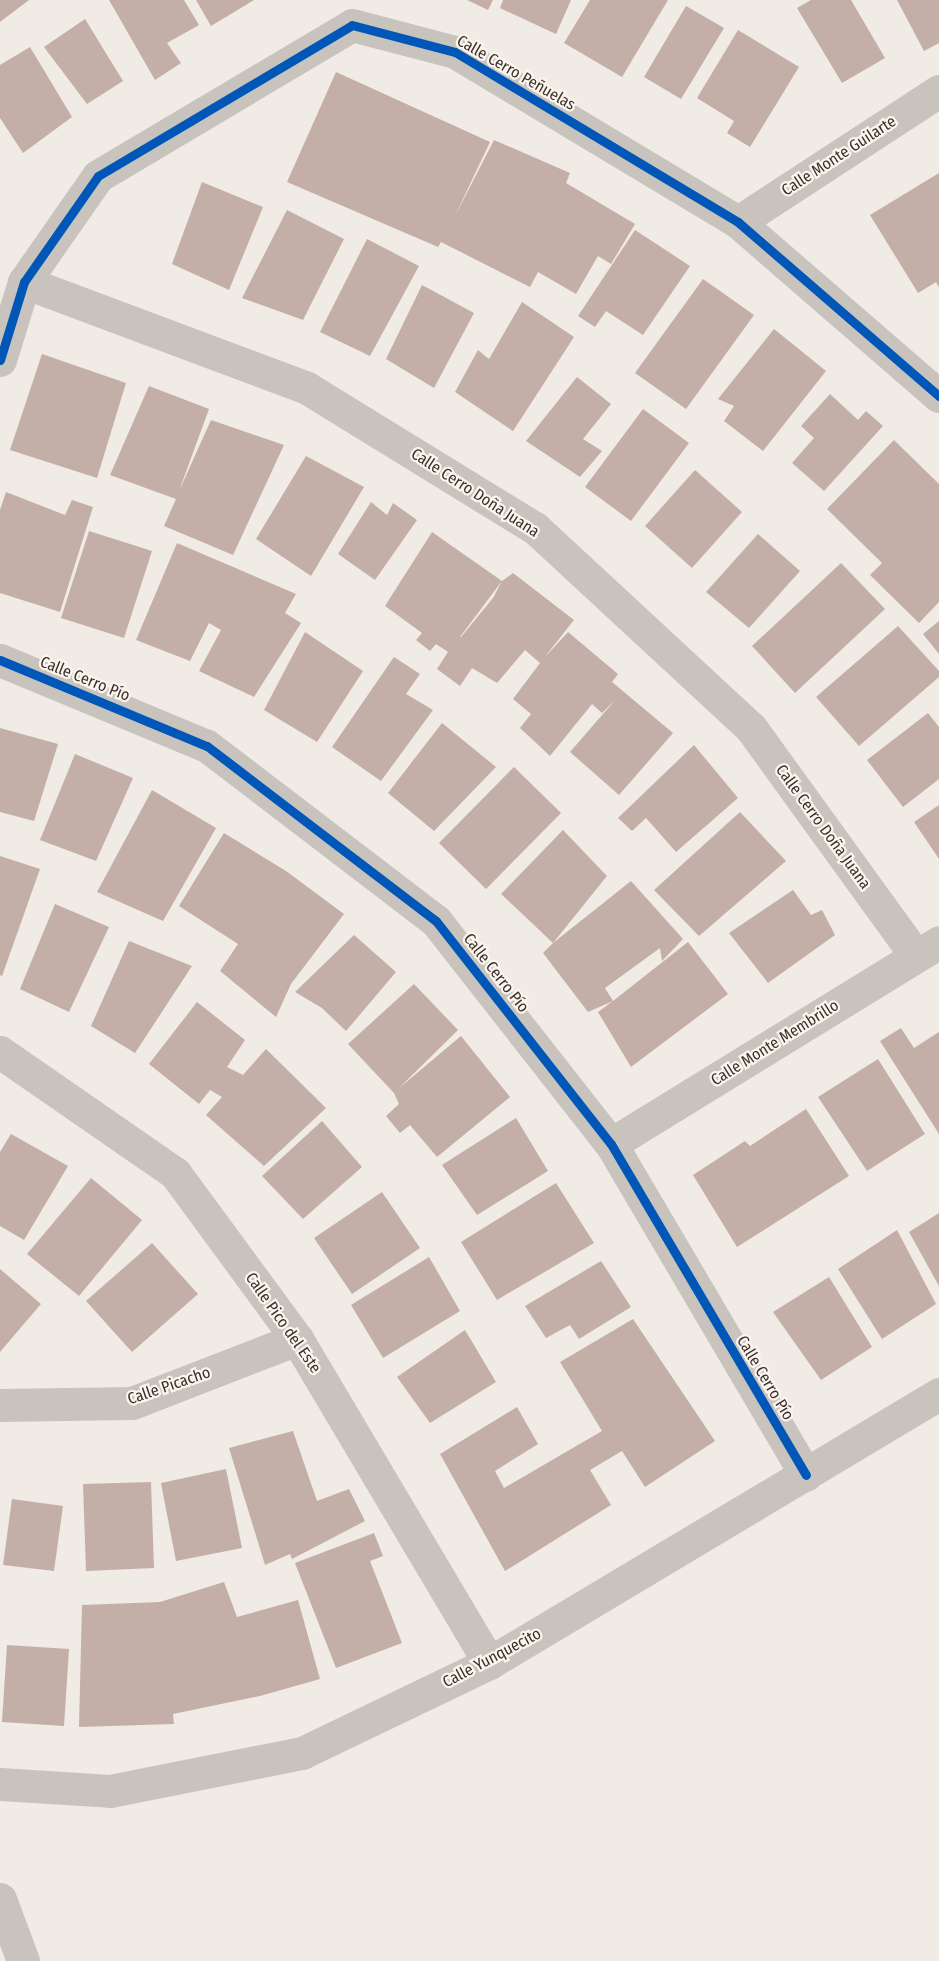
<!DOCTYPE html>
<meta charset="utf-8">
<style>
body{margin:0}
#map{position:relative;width:939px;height:1961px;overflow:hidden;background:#f0ebe5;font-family:"Fira Sans Condensed",sans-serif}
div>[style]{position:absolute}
.building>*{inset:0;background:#c3afa7}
.minor>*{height:33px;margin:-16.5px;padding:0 16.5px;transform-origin:16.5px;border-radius:16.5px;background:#c9c3be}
.cycleway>*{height:9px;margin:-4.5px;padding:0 4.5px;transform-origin:4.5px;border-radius:4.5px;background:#0057b8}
span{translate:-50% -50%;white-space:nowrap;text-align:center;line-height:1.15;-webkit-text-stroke:4.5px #fbf5ee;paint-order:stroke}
.street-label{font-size:16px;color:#3b302b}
</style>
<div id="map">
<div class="building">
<div style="clip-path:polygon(0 0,29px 0,0 22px)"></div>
<div style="clip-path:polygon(109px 0,184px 0,199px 25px,167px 43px,181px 63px,155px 80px)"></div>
<div style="clip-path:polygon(196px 0,254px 0,211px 26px)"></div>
<div style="clip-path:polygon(467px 0,493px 0,488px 10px)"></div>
<div style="clip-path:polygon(503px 0,571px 0,556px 34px,500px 8px)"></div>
<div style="clip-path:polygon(590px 0,668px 0,622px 77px,564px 43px)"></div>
<div style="clip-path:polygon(811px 0,851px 0,885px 58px,842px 83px,797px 8px)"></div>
<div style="clip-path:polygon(897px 0,939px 0,939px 43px,924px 51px)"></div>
<div style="clip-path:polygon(686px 6px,724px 28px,681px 99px,644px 77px)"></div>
<div style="clip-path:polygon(85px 19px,123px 81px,87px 104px,44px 47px)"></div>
<div style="clip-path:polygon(738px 30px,799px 67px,750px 147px,727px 133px,734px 121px,697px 98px)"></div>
<div style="clip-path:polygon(30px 47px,72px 117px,23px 153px,0 118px,0 65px)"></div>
<div style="clip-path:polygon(336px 72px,490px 142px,454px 218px,494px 140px,570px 173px,566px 183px,635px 224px,611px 264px,598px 256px,576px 294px,538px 272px,530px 287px,441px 242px,438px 247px,287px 182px)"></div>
<div style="clip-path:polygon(939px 173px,939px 287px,936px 282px,918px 293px,870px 215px)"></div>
<div style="clip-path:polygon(202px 182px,263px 207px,229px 290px,172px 264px)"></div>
<div style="clip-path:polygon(287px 210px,344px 239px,303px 320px,242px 298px)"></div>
<div style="clip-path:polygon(635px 230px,690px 266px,643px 335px,606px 311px,595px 327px,578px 316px)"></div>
<div style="clip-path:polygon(367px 239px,419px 266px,370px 356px,320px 332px)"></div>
<div style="clip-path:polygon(703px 279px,754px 315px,686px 409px,635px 373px)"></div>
<div style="clip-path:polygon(422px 285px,474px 313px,434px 388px,386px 359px)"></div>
<div style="clip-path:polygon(522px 302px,574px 337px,513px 431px,455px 392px,478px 350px,489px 359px)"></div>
<div style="clip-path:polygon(774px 329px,826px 371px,763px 451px,724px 421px,734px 406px,718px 399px)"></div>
<div style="clip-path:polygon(42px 354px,126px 383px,97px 478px,10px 450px)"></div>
<div style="clip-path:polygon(577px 377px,611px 404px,583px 439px,602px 451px,580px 477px,526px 441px)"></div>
<div style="clip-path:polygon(149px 386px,209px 409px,179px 491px,211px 420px,284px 445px,233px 555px,164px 526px,176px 499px,110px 475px)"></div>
<div style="clip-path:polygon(830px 394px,858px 420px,866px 411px,883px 426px,824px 491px,792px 463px,814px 438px,801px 426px)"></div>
<div style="clip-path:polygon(643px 409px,689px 443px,631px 521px,585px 487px)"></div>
<div style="clip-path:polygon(894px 440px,939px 484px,939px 602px,919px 623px,870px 575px,882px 563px,827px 509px)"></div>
<div style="clip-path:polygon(306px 456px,364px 487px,311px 576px,256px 539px)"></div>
<div style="clip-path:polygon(695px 470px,742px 512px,692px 568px,645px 526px)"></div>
<div style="clip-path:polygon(6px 492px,65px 515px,72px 500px,93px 507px,60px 612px,0 593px,0 510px)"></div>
<div style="clip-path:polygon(371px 502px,387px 515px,393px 503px,417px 520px,375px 580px,338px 554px)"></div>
<div style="clip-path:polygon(89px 531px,152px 551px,124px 638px,61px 618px)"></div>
<div style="clip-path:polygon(evenodd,432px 532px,502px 581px,513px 573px,574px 620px,544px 658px,568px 632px,618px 674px,612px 682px,673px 733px,619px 795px,570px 752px,616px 699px,602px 713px,592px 704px,550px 756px,520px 728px,531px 714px,513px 699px,540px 663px,525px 650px,497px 683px,472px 668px,460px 686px,437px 669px,448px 652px,436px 644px,430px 651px,416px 640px,422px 633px,385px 606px,432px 532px,502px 581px,493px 598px,461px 637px,460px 637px,502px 581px)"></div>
<div style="clip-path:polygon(758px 534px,800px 571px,749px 628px,706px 592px)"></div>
<div style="clip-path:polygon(177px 543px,296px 594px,285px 613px,301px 623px,254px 697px,199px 671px,221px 630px,209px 623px,190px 661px,136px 640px)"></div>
<div style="clip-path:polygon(841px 563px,885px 609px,795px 693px,752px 646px)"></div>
<div style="clip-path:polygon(939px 621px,939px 654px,923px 634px)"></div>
<div style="clip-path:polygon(898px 626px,939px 671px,939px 677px,859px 746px,816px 697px)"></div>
<div style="clip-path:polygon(305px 632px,363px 671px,317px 742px,264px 710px)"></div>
<div style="clip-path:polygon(394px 657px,420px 674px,406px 694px,433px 710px,381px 781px,332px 747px)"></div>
<div style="clip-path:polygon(928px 713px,939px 727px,939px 779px,903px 807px,867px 760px)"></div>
<div style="clip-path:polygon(442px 723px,496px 767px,434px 831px,388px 793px)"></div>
<div style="clip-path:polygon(0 728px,58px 744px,34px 821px,0 812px)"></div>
<div style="clip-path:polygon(694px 745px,738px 798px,676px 852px,646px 818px,632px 831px,618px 818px)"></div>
<div style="clip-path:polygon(75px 754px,133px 778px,96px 861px,40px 840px)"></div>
<div style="clip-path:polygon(514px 767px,561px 813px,486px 889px,439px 843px)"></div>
<div style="clip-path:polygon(152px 790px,216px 828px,163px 921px,97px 892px)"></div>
<div style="clip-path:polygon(939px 805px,939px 859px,914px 822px)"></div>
<div style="clip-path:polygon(740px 812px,786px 861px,699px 936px,654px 890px)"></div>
<div style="clip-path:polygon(563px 830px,607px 876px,553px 943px,631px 881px,683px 939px,662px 961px,660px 948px,605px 988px,613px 1001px,688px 942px,728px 994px,631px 1067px,598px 1012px,613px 1001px,588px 1012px,543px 953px,553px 943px,501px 894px)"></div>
<div style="clip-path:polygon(224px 833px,286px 871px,344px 914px,291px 984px,276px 1017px,220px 971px,238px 944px,179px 906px)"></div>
<div style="clip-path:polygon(0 856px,40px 869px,2px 976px,0 975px)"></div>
<div style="clip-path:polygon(793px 890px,811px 915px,822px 910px,835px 935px,768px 983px,729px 933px)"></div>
<div style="clip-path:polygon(55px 904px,109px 927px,69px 1012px,20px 989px)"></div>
<div style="clip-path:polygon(354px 935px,396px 972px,346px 1031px,322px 1008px,295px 992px)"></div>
<div style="clip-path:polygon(129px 941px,192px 966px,135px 1053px,91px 1026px)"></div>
<div style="clip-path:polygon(414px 984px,458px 1030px,398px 1089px,461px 1036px,510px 1097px,437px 1157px,410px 1125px,400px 1133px,386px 1116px,399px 1104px,394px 1093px,348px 1044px)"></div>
<div style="clip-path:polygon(197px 1002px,245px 1040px,227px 1067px,243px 1075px,266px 1049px,326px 1108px,264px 1166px,206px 1115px,222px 1097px,210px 1090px,199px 1104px,149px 1064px)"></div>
<div style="clip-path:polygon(901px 1028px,914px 1048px,939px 1032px,939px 1134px,880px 1041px)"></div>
<div style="clip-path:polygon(878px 1059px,925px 1134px,867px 1171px,818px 1097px)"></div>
<div style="clip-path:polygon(806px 1109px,849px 1176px,737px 1247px,693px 1175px,745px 1141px,750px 1146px)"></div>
<div style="clip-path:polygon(516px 1118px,548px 1171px,477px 1215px,442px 1165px)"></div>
<div style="clip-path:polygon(322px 1121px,362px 1167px,303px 1219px,262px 1176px)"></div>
<div style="clip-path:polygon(11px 1134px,68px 1166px,24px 1240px,0 1226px,0 1152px)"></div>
<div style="clip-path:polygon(91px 1178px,142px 1220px,79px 1296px,27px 1254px)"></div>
<div style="clip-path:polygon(556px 1183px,594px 1243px,497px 1300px,461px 1242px)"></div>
<div style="clip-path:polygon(382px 1192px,420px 1248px,352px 1294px,314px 1238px)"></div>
<div style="clip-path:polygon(939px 1213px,939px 1286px,909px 1232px)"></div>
<div style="clip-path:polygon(897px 1230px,936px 1304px,882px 1339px,838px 1269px)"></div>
<div style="clip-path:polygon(152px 1243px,198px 1294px,132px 1352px,86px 1301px)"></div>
<div style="clip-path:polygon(429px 1257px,460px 1311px,383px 1358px,351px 1305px)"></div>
<div style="clip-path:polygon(601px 1261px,631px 1307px,579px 1339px,570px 1325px,546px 1338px,525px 1306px)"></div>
<div style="clip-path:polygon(0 1269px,41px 1304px,0 1352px)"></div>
<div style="clip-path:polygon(829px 1277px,872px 1347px,821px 1380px,773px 1312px)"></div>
<div style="clip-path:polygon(633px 1319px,715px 1441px,645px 1487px,622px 1451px,590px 1470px,611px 1505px,505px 1571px,440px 1454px,517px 1407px,538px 1444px,495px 1471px,504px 1488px,602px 1431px,560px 1362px)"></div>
<div style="clip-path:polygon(465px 1330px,496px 1382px,430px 1423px,397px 1377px)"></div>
<div style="clip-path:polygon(293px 1431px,317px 1501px,349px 1489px,365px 1521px,292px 1559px,290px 1554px,265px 1565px,229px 1448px)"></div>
<div style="clip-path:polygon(226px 1469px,242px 1548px,176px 1561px,161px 1483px)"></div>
<div style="clip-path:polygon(151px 1482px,154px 1568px,86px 1571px,83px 1484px)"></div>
<div style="clip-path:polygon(12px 1499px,63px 1506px,54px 1571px,3px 1565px)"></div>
<div style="clip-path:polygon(374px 1533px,383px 1556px,370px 1561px,402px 1643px,336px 1668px,295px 1563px)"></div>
<div style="clip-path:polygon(224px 1582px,237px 1617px,298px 1600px,320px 1679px,260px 1696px,173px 1714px,174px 1724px,79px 1727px,82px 1605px,160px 1602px)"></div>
<div style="clip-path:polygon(7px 1645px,69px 1649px,64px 1726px,2px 1722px)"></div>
</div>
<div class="minor">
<div style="left:738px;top:222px;width:240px;rotate:-33.1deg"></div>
<div style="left:24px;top:282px;width:302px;rotate:20.5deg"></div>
<div style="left:307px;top:388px;width:268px;rotate:31.6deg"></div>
<div style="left:535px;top:528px;width:294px;rotate:42.8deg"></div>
<div style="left:751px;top:728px;width:281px;rotate:54.1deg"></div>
<div style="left:0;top:360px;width:82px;rotate:-72.9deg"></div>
<div style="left:24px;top:282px;width:129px;rotate:-55.1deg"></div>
<div style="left:98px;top:176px;width:295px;rotate:-30.7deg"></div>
<div style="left:352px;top:25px;width:106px;rotate:14.7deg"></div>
<div style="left:455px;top:52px;width:330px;rotate:31deg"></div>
<div style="left:738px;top:222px;width:266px;rotate:40.9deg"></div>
<div style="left:0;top:660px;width:224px;rotate:22.6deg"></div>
<div style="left:207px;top:746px;width:288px;rotate:37.4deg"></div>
<div style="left:436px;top:921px;width:283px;rotate:51.9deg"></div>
<div style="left:611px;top:1144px;width:384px;rotate:59.5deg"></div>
<div style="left:0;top:1052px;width:213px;rotate:34.7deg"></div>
<div style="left:175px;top:1173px;width:206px;rotate:53.7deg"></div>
<div style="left:297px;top:1339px;width:377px;rotate:59.3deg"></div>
<div style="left:611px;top:1144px;width:385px;rotate:-31.6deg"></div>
<div style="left:0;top:1405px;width:132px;rotate:-0.9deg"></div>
<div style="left:132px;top:1403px;width:177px;rotate:-21.2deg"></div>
<div style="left:0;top:1784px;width:110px;rotate:3.6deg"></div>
<div style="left:110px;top:1791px;width:196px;rotate:-11.2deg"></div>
<div style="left:302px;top:1753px;width:208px;rotate:-25.7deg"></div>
<div style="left:489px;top:1663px;width:524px;rotate:-30.87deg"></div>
<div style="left:0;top:1899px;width:66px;rotate:69.6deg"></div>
</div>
<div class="cycleway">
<div style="left:0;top:360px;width:82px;rotate:-72.9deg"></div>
<div style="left:24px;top:282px;width:129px;rotate:-55.1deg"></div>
<div style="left:98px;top:176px;width:295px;rotate:-30.7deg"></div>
<div style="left:352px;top:25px;width:106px;rotate:14.7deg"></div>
<div style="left:455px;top:52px;width:330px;rotate:31deg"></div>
<div style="left:738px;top:222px;width:266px;rotate:40.9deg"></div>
<div style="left:0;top:660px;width:224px;rotate:22.6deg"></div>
<div style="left:207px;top:746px;width:288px;rotate:37.4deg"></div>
<div style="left:436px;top:921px;width:283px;rotate:51.9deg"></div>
<div style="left:611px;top:1144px;width:384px;rotate:59.5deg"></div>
</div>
<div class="street-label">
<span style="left:516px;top:73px;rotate:30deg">Calle Cerro Peñuelas</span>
<span style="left:839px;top:156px;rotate:-33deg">Calle Monte Guilarte</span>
<span style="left:475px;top:493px;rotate:33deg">Calle Cerro Doña Juana</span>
<span style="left:85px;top:679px;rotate:22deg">Calle Cerro Pío</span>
<span style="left:823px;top:827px;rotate:54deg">Calle Cerro Doña Juana</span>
<span style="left:496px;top:973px;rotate:52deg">Calle Cerro Pío</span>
<span style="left:775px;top:1043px;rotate:-32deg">Calle Monte Membrillo</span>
<span style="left:283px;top:1323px;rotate:55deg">Calle Pico del Este</span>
<span style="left:765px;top:1378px;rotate:59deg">Calle Cerro Pío</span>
<span style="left:169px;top:1386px;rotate:-19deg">Calle Picacho</span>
<span style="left:492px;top:1658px;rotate:-28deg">Calle Yunquecito</span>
</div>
</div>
